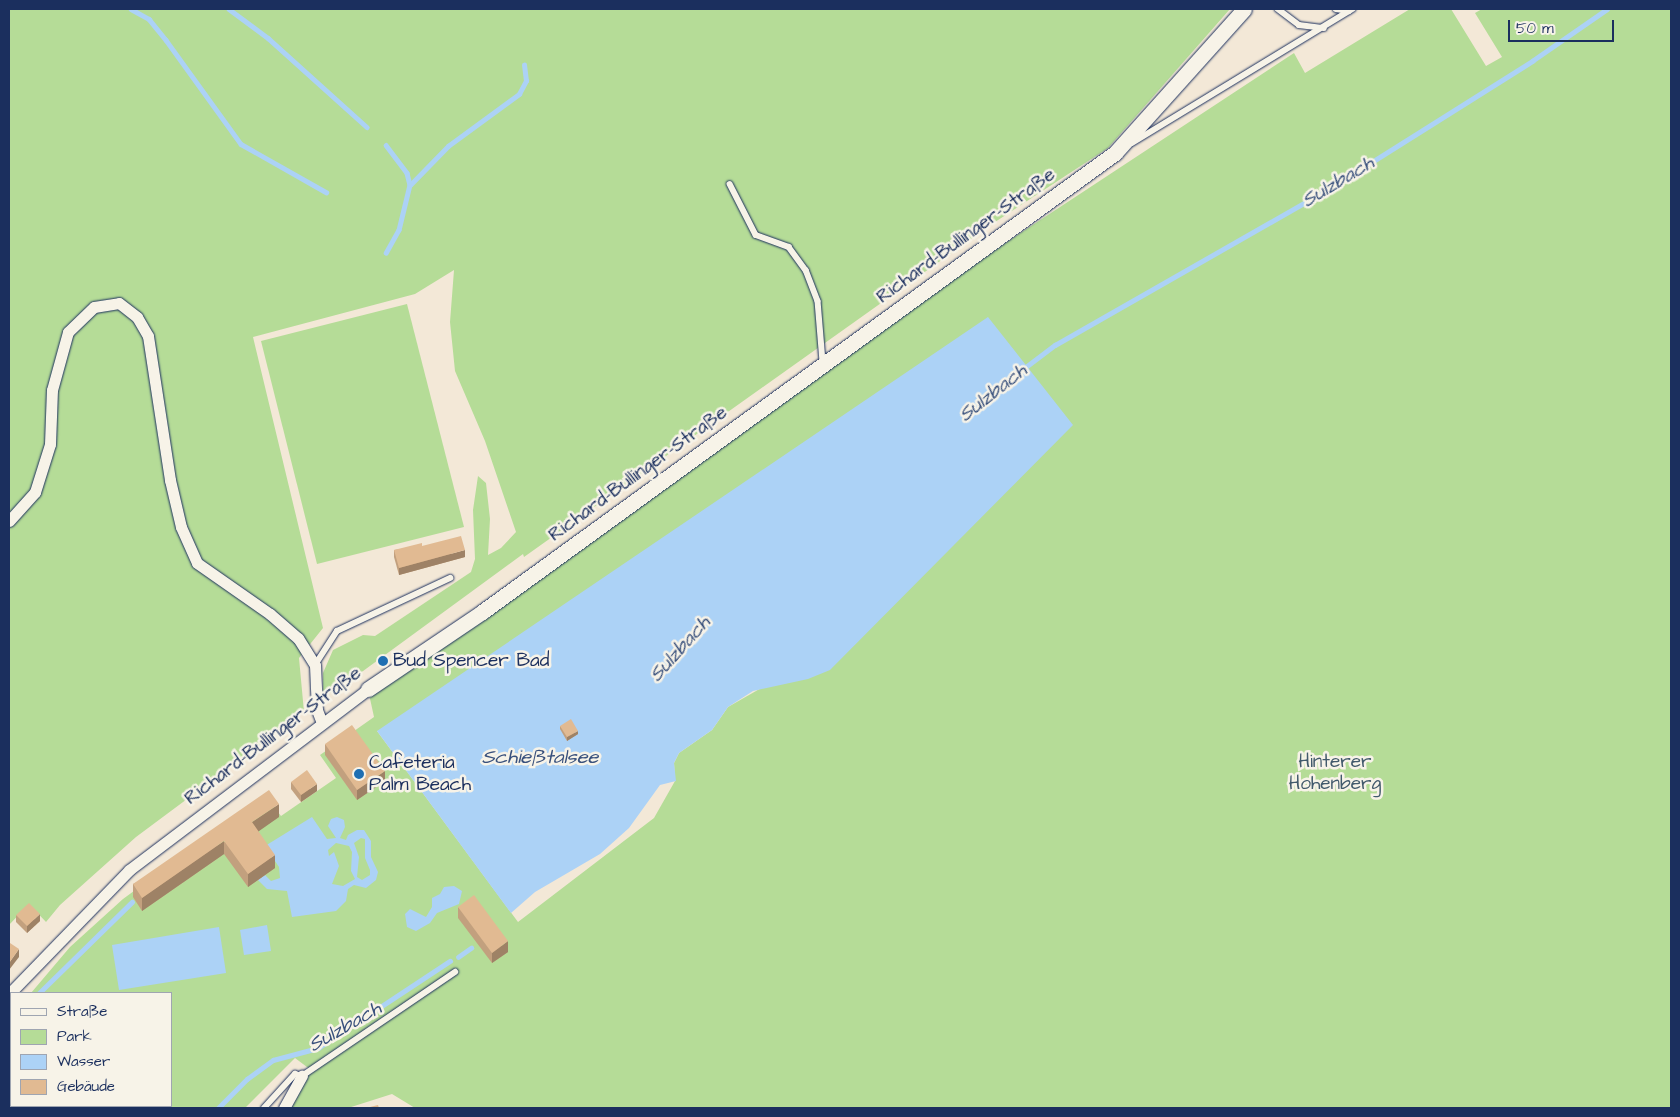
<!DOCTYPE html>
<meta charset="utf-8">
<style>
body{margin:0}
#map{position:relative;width:1680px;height:1117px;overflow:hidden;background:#f3e8d7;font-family:"Architects Daughter",sans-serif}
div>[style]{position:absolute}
.green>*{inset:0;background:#b5dc97}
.water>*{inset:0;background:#acd2f6}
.stream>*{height:4.5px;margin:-2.25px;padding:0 2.25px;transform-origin:2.25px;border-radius:2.25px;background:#acd2f6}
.roads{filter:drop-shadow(0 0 1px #1b2f5e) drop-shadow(0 0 1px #1b2f5e)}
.service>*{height:5.5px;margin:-2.75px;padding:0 2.75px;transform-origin:2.75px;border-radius:2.75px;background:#f7f3e8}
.minor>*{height:11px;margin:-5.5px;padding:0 5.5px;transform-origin:5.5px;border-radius:5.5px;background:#f7f3e8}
.tertiary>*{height:15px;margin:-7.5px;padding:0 7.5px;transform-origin:7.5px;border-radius:7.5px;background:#f7f3e8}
.wall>*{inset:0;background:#c2a07e}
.shaded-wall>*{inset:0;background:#9e8266}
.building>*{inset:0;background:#e1ba92}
.dots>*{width:14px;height:14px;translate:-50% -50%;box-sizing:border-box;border:2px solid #f7f3e8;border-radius:50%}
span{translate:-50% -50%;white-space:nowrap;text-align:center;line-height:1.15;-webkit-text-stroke:5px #f7f3e8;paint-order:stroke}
.street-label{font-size:19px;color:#1b2f5e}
.poi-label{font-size:19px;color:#1b2f5e}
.left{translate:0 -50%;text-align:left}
.park-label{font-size:19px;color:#425a6c}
.water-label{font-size:20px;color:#38507c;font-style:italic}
.frame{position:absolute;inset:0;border:10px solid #1b2f5e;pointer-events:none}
.legend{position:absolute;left:10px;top:992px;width:162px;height:115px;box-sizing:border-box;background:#f7f3e8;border:1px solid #9fa5b1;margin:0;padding:6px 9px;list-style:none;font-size:15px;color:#1b2f5e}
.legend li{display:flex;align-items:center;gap:10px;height:25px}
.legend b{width:25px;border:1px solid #9fa5b1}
.scale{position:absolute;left:1508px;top:20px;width:106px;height:22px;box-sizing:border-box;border:2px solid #1b2f5e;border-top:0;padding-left:6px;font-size:15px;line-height:18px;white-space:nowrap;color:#1b2f5e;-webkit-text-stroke:4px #f7f3e8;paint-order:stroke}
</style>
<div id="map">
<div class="green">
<div style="clip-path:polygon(9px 9px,1230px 9px,1108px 148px,995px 222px,524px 557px,523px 554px,333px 693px,323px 692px,323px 673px,333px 650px,363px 635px,375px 636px,471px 572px,475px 559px,473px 510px,478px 476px,486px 483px,490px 519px,488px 555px,501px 548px,516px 532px,485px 441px,455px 371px,450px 322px,454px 270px,415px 294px,253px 337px,323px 628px,299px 658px,304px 712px,136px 837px,60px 905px,46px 922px,29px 904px,9px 925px)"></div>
<div style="clip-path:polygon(evenodd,1410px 9px,1451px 9px,1486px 66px,1502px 57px,1475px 13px,1482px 9px,1671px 9px,1671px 1108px,415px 1108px,392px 1094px,348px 1108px,282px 1108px,311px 1070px,295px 1058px,245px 1108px,9px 1108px,11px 1016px,11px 1106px,171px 1106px,171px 993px,31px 993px,70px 947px,123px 899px,265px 795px,281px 816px,336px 778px,320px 755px,374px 717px,369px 694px,1007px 242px,1294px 53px,1305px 73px,1410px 9px,763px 687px,728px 707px,712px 730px,679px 753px,674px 763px,675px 781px,654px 818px,518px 922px,377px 731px,763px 687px)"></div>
<div style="clip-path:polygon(407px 304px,464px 527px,317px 564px,261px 341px)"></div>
</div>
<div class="water">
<div style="clip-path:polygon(988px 317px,1073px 425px,830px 670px,808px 679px,753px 691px,728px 707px,712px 730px,679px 753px,674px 763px,676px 781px,660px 785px,629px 828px,600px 854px,535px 892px,511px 913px,377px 731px)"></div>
<div style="clip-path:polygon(evenodd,312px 817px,327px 839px,336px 838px,328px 826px,331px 819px,337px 817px,344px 820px,345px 827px,340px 838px,346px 840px,348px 835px,357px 830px,364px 830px,371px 841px,371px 857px,378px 872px,376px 880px,366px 888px,354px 885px,348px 889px,346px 901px,336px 911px,292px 917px,287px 891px,267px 889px,258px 880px,265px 875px,271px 881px,280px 878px,279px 867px,265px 846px,312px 817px,361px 838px,365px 839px,365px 858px,370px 870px,370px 875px,362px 880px,357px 877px,359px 857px,354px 843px,361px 838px,312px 817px,336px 843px,349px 846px,352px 852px,351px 871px,355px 879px,343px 886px,332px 884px,339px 866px,334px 852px,329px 856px,328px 850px,336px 843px)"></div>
<div style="clip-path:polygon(454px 886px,462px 891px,459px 904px,437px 913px,430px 923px,416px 931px,407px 927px,405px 914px,410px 909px,426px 917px,432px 907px,432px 898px,440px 894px,444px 887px)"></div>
<div style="clip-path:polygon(267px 925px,271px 951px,244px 955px,240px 930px)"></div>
<div style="clip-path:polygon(219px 927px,226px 973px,119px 990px,112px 945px)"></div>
</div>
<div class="stream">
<div style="left:131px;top:9px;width:21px;rotate:29deg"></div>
<div style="left:149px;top:19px;width:27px;rotate:51deg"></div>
<div style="left:166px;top:40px;width:128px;rotate:54.2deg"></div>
<div style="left:241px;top:144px;width:98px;rotate:29.5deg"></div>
<div style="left:229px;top:9px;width:49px;rotate:36.6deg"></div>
<div style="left:268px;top:38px;width:133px;rotate:42deg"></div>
<div style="left:386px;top:145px;width:35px;rotate:53deg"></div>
<div style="left:407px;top:173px;width:12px;rotate:76deg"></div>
<div style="left:410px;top:185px;width:46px;rotate:103.7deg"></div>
<div style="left:399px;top:230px;width:26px;rotate:119deg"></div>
<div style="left:410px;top:185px;width:54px;rotate:-45.7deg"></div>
<div style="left:448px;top:146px;width:88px;rotate:-36.2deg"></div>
<div style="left:519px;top:94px;width:15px;rotate:-62deg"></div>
<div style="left:526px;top:81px;width:16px;rotate:-97deg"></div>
<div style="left:1023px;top:369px;width:40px;rotate:-37deg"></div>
<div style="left:1055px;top:345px;width:325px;rotate:-29.7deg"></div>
<div style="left:1337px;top:184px;width:231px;rotate:-32.2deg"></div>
<div style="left:1532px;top:61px;width:91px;rotate:-34.7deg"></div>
<div style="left:458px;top:957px;width:16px;rotate:-35deg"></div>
<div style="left:39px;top:993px;width:130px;rotate:-44.4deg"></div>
<div style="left:9px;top:1024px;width:4px;rotate:-56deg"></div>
<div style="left:218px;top:1108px;width:41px;rotate:-45deg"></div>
<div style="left:247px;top:1079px;width:32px;rotate:-36deg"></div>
<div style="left:273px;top:1060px;width:47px;rotate:-14.9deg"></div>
<div style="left:318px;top:1048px;width:158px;rotate:-33.4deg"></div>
</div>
<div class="roads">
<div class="service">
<div style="left:1278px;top:9px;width:26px;rotate:37deg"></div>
<div style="left:1299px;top:25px;width:25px;rotate:7deg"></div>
<div style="left:1336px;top:9px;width:13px;rotate:9deg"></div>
<div style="left:1132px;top:143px;width:258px;rotate:-31.3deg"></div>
<div style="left:730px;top:184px;width:57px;rotate:63deg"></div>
<div style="left:756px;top:235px;width:35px;rotate:20deg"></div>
<div style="left:789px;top:247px;width:29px;rotate:54deg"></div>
<div style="left:806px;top:270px;width:33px;rotate:69deg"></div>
<div style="left:818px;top:301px;width:61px;rotate:85.3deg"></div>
<div style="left:315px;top:665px;width:40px;rotate:-57.1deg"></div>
<div style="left:337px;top:631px;width:125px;rotate:-25.1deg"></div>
<div style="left:264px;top:1108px;width:46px;rotate:-47.6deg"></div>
<div style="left:295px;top:1074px;width:7px;rotate:16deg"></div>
<div style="left:302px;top:1076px;width:185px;rotate:-34.2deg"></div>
</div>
<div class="minor">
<div style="left:9px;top:521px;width:39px;rotate:-48deg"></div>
<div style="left:35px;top:492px;width:50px;rotate:-72.6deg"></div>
<div style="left:50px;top:444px;width:54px;rotate:-87.9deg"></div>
<div style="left:52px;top:390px;width:60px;rotate:-74.6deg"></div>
<div style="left:68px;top:332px;width:36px;rotate:-44deg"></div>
<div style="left:94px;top:307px;width:25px;rotate:-9deg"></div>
<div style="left:119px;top:303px;width:23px;rotate:38deg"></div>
<div style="left:137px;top:317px;width:22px;rotate:60deg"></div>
<div style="left:148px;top:336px;width:146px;rotate:81.3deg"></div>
<div style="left:170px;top:480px;width:48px;rotate:76.8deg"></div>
<div style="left:181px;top:527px;width:39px;rotate:66deg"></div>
<div style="left:197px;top:563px;width:89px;rotate:34.9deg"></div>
<div style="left:270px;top:614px;width:37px;rotate:41deg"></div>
<div style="left:298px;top:638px;width:32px;rotate:58deg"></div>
<div style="left:315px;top:665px;width:45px;rotate:87.5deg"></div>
<div style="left:317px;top:710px;width:14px;rotate:69deg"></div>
<div style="left:9px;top:994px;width:173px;rotate:-45.9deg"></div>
<div style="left:129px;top:870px;width:300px;rotate:-37.1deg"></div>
<div style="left:284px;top:1108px;width:37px;rotate:-61deg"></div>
</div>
<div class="tertiary">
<div style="left:368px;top:689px;width:138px;rotate:-34deg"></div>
<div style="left:482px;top:612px;width:782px;rotate:-35.95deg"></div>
<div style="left:1115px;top:153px;width:193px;rotate:-48.1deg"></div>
</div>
</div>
<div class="wall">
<div style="clip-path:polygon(422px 546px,465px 557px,399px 575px,394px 557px,394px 550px)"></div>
<div style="clip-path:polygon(560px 726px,578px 734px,567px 741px,560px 729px)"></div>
<div style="clip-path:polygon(325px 744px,385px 781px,357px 800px,325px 755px)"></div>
<div style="clip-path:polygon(291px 782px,317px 791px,301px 802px,291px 789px)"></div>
<div style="clip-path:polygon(279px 817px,258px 831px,275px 868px,248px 887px,224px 854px,142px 911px,133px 897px,133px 884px)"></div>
<div style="clip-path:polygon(458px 907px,508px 952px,492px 963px,458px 918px)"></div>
<div style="clip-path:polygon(16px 915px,40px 921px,27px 933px,16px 922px)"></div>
</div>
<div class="shaded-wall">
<div style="clip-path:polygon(465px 550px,465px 557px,399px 575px,399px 568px)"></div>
<div style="clip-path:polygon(578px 731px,578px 734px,567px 741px,567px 737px)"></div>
<div style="clip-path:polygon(385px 771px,385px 781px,357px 800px,357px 790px)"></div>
<div style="clip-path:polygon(317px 784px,317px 791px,301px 802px,301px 795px)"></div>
<div style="clip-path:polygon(279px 804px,279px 817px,252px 836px,252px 822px)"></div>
<div style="clip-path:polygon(224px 841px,224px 854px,142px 911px,142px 898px)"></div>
<div style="clip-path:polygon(275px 855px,275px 868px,248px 887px,248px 874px)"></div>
<div style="clip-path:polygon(40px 914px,40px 921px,27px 933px,27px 926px)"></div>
<div style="clip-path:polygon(508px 941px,508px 952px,492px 963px,492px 953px)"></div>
<div style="clip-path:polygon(19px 949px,19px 957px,9px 970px,9px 963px)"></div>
</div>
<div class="building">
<div style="clip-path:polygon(461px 536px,465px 550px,399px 568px,394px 550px,422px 543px,422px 546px)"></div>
<div style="clip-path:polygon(571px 719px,578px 731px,567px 737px,560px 726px)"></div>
<div style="clip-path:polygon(352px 725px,385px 771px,357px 790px,325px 744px)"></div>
<div style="clip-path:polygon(307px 770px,317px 784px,301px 795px,291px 782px)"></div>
<div style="clip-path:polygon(269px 790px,279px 804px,252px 822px,275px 855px,248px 874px,224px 841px,142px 898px,133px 884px)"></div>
<div style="clip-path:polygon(474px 895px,508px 941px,492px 953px,458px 907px)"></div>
<div style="clip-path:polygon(29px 903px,40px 914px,27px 926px,16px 915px)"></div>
<div style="clip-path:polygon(10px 943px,19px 949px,9px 963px,9px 945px)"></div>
<div style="clip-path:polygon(378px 1105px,379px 1108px,366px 1108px)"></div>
</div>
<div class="dots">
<div style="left:383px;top:661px;background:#1f6fb2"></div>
<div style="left:359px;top:774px;background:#1f6fb2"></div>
</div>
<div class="street-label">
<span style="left:966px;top:236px;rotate:-36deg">Richard-Bullinger-Straße</span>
<span style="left:638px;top:474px;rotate:-36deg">Richard-Bullinger-Straße</span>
<span style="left:273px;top:736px;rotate:-37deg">Richard-Bullinger-Straße</span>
</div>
<div class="poi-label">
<span class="left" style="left:393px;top:661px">Bud Spencer Bad</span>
<span class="left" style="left:369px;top:774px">Cafeteria<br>Palm Beach</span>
</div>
<div class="park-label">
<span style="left:1335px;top:773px">Hinterer<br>Hohenberg</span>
</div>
<div class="water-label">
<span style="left:1338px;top:182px;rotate:-31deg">Sulzbach</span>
<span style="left:993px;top:393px;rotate:-38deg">Sulzbach</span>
<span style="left:680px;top:649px;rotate:-48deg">Sulzbach</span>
<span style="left:540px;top:757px">Schießtalsee</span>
<span style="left:345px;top:1027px;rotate:-30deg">Sulzbach</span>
</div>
<div class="frame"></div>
<ul class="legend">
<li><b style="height:6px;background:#f7f3e8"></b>Straße</li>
<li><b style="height:14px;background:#b5dc97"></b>Park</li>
<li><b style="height:14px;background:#acd2f6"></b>Wasser</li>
<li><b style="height:14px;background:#e1ba92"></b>Gebäude</li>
</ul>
<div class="scale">50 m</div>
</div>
